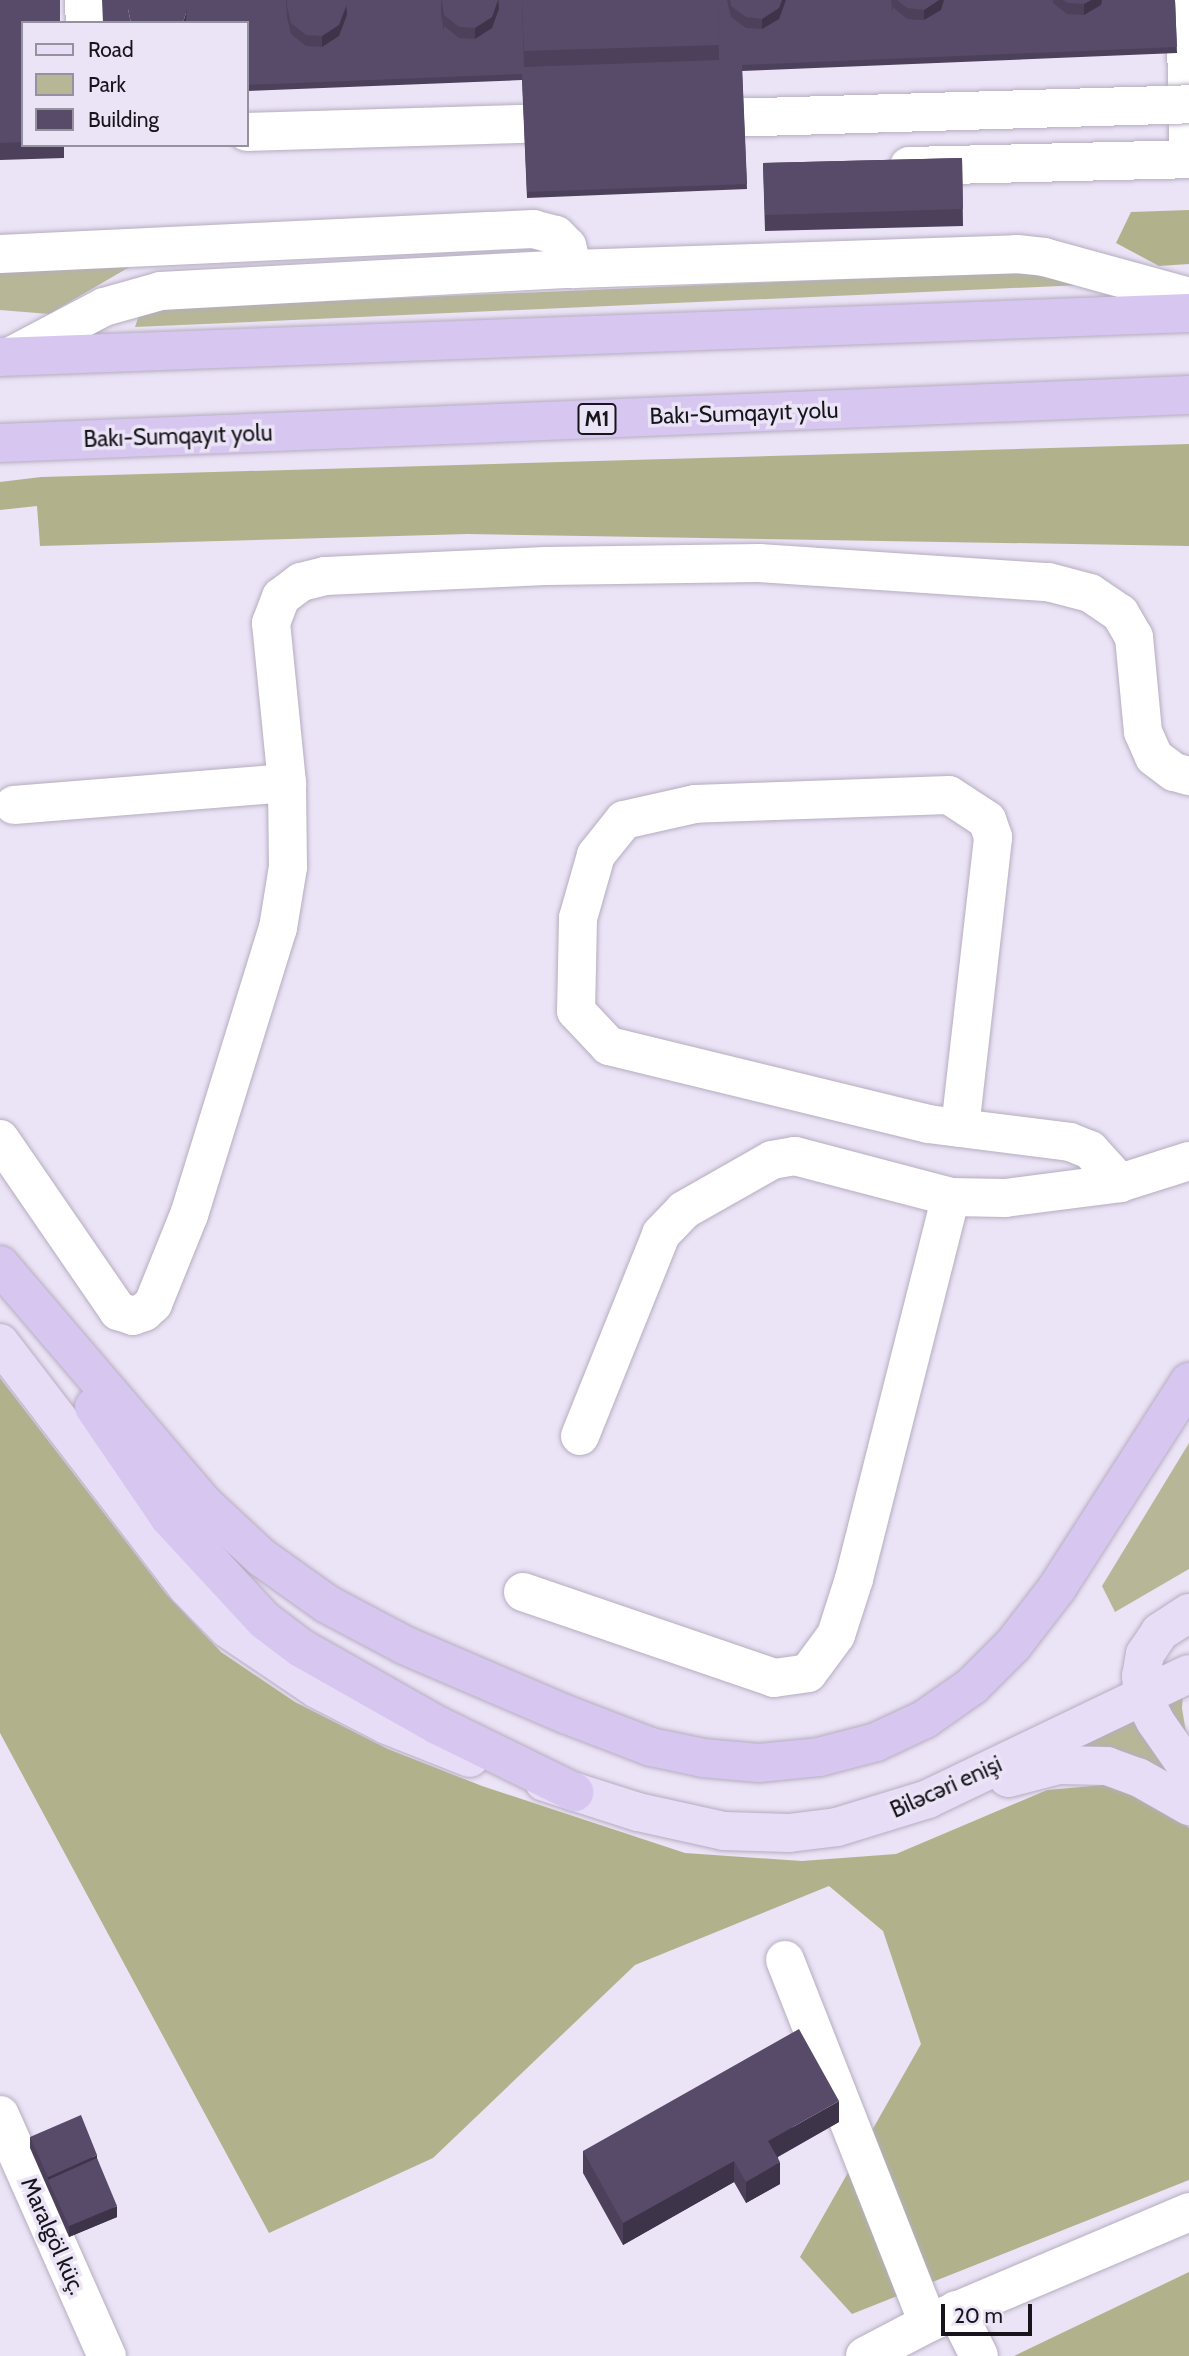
<!DOCTYPE html>
<meta charset="utf-8">
<style>
body{margin:0}
#map{position:relative;width:1189px;height:2356px;overflow:hidden;background:#ebe3f6;font-family:Cabin,sans-serif}
div>[style]{position:absolute}
.green>*{inset:0;background:#b7b798}
.forest>*{inset:0;background:#b1b28c}
.roads{filter:drop-shadow(0 0 2px #b5adbf) drop-shadow(0 0 2px #b5adbf)}
.minor>*{height:38px;margin:-19px;padding:0 19px;transform-origin:19px;border-radius:19px;background:#fff}
.major>*{height:38px;margin:-19px;padding:0 19px;transform-origin:19px;border-radius:19px;background:#e7ddf6}
.highway>*{height:38px;margin:-19px;padding:0 19px;transform-origin:19px;border-radius:19px;background:#d7c6f0}
.bridges{filter:drop-shadow(0 0 2px #b5adbf) drop-shadow(0 0 2px #b5adbf)}
.minor-bridge>*{height:38px;margin:-19px;padding:0 19px;transform-origin:19px;border-radius:19px;background:#fff}
.wall>*{inset:0;background:#4c405b}
.shaded-wall>*{inset:0;background:#3e344a}
.building>*{inset:0;background:#584b6a}
span{translate:-50% -50%;white-space:nowrap;text-align:center;line-height:1.15;-webkit-text-stroke:7px #ebe3f6;paint-order:stroke}
.shield-label span{padding:2px 5px;background:#ebe3f6;border:2px solid;border-radius:5px;-webkit-text-stroke-width:0}
.shield-label{font-size:21px;color:#17151b;font-weight:700}
.street-label{font-size:23px;color:#17151b}
.legend{position:absolute;left:21px;top:21px;width:228px;height:126px;box-sizing:border-box;background:#ebe3f6;border:2px solid #96919e;margin:0;padding:9px 12px;list-style:none;font-size:21px;color:#17151b}
.legend li{display:flex;align-items:center;gap:14px;height:35px}
.legend b{width:35px;border:2px solid #96919e}
.scale{position:absolute;left:941px;top:2304px;width:91px;height:32px;box-sizing:border-box;border:4px solid #17151b;border-top:0;padding-left:9px;font-size:21px;line-height:24px;white-space:nowrap;color:#17151b;-webkit-text-stroke:5px #ebe3f6;paint-order:stroke}
</style>
<div id="map">
<div class="green">
<div style="clip-path:polygon(138px 262px,49px 314px,0 310px,0 269px)"></div>
<div style="clip-path:polygon(1036px 271px,1082px 285px,135px 327px,141px 309px)"></div>
<div style="clip-path:polygon(1189px 1443px,1189px 1569px,1115px 1612px,1102px 1586px)"></div>
<div style="clip-path:polygon(1183px 1693px,1182px 1708px,1189px 1751px,1162px 1705px)"></div>
<div style="clip-path:polygon(1130px 1719px,1186px 1787px,1061px 1751px)"></div>
</div>
<div class="forest">
<div style="clip-path:polygon(1189px 210px,1189px 264px,1159px 266px,1116px 243px,1131px 212px)"></div>
<div style="clip-path:polygon(1189px 444px,1189px 546px,468px 534px,40px 546px,37px 506px,0 510px,0 482px,41px 477px)"></div>
<div style="clip-path:polygon(0 1378px,167px 1595px,221px 1652px,295px 1702px,388px 1749px,482px 1786px,685px 1853px,802px 1861px,896px 1854px,1047px 1790px,1103px 1785px,1161px 1802px,1189px 1828px,1189px 2180px,852px 2314px,800px 2257px,921px 2044px,883px 1931px,829px 1886px,635px 1965px,433px 2158px,269px 2233px,0 1733px)"></div>
<div style="clip-path:polygon(1189px 2272px,1189px 2356px,1014px 2356px)"></div>
</div>
<div class="roads">
<div class="minor">
<div style="left:84px;top:0;width:23px;rotate:88deg"></div>
<div style="left:1185px;top:0;width:159px;rotate:88.6deg"></div>
<div style="left:909px;top:166px;width:280px;rotate:-1.4deg"></div>
<div style="left:0;top:254px;width:534px;rotate:-2.69deg"></div>
<div style="left:533px;top:229px;width:24px;rotate:15deg"></div>
<div style="left:556px;top:235px;width:16px;rotate:45deg"></div>
<div style="left:567px;top:246px;width:24px;rotate:75deg"></div>
<div style="left:11px;top:356px;width:105px;rotate:-27.8deg"></div>
<div style="left:104px;top:307px;width:59px;rotate:-15.7deg"></div>
<div style="left:161px;top:291px;width:413px;rotate:-3.1deg"></div>
<div style="left:573px;top:269px;width:444px;rotate:-1.9deg"></div>
<div style="left:1017px;top:254px;width:27px;rotate:6deg"></div>
<div style="left:1044px;top:257px;width:150px;rotate:15.4deg"></div>
<div style="left:14px;top:805px;width:274px;rotate:-4.6deg"></div>
<div style="left:960px;top:1128px;width:293px;rotate:-83.5deg"></div>
<div style="left:993px;top:837px;width:18px;rotate:-109deg"></div>
<div style="left:987px;top:820px;width:45px;rotate:-146.7deg"></div>
<div style="left:949px;top:795px;width:254px;rotate:178deg"></div>
<div style="left:695px;top:804px;width:73px;rotate:167.3deg"></div>
<div style="left:624px;top:820px;width:45px;rotate:128.7deg"></div>
<div style="left:596px;top:855px;width:66px;rotate:105.9deg"></div>
<div style="left:578px;top:918px;width:93px;rotate:91.2deg"></div>
<div style="left:576px;top:1011px;width:48px;rotate:46.7deg"></div>
<div style="left:609px;top:1046px;width:328px;rotate:13.7deg"></div>
<div style="left:928px;top:1124px;width:143px;rotate:7.2deg"></div>
<div style="left:1070px;top:1142px;width:22px;rotate:22deg"></div>
<div style="left:1090px;top:1150px;width:45px;rotate:47.7deg"></div>
<div style="left:0;top:1139px;width:209px;rotate:55.5deg"></div>
<div style="left:118px;top:1311px;width:16px;rotate:18deg"></div>
<div style="left:133px;top:1316px;width:12px;rotate:-20deg"></div>
<div style="left:144px;top:1312px;width:12px;rotate:-42deg"></div>
<div style="left:153px;top:1304px;width:96px;rotate:-68deg"></div>
<div style="left:189px;top:1215px;width:300px;rotate:-72.8deg"></div>
<div style="left:278px;top:928px;width:62px;rotate:-80.7deg"></div>
<div style="left:288px;top:867px;width:84px;rotate:-90.7deg"></div>
<div style="left:287px;top:783px;width:161px;rotate:-95.7deg"></div>
<div style="left:271px;top:623px;width:28px;rotate:-69deg"></div>
<div style="left:281px;top:597px;width:25px;rotate:-37deg"></div>
<div style="left:301px;top:582px;width:25px;rotate:-14deg"></div>
<div style="left:325px;top:576px;width:221px;rotate:-2.6deg"></div>
<div style="left:546px;top:566px;width:213px;rotate:-0.8deg"></div>
<div style="left:759px;top:563px;width:290px;rotate:3.8deg"></div>
<div style="left:1048px;top:582px;width:43px;rotate:14.7deg"></div>
<div style="left:1090px;top:593px;width:36px;rotate:34deg"></div>
<div style="left:1120px;top:613px;width:28px;rotate:60deg"></div>
<div style="left:1134px;top:637px;width:95px;rotate:84.6deg"></div>
<div style="left:1143px;top:732px;width:27px;rotate:66deg"></div>
<div style="left:1154px;top:757px;width:25px;rotate:37deg"></div>
<div style="left:1174px;top:772px;width:16px;rotate:15deg"></div>
<div style="left:580px;top:1436px;width:218px;rotate:-68.1deg"></div>
<div style="left:661px;top:1234px;width:33px;rotate:-46deg"></div>
<div style="left:684px;top:1210px;width:101px;rotate:-29.6deg"></div>
<div style="left:772px;top:1160px;width:23px;rotate:-10deg"></div>
<div style="left:795px;top:1156px;width:161px;rotate:14.7deg"></div>
<div style="left:951px;top:1197px;width:54px;rotate:1.1deg"></div>
<div style="left:1005px;top:1198px;width:116px;rotate:-7.4deg"></div>
<div style="left:1120px;top:1183px;width:72px;rotate:-17.7deg"></div>
<div style="left:523px;top:1592px;width:265px;rotate:18.9deg"></div>
<div style="left:774px;top:1678px;width:34px;rotate:-8deg"></div>
<div style="left:808px;top:1673px;width:47px;rotate:-53.6deg"></div>
<div style="left:836px;top:1635px;width:59px;rotate:-72.2deg"></div>
<div style="left:854px;top:1579px;width:394px;rotate:-75.8deg"></div>
<div style="left:785px;top:1960px;width:390px;rotate:68.5deg"></div>
<div style="left:0;top:2115px;width:264px;rotate:66.1deg"></div>
<div style="left:956px;top:2310px;width:51px;rotate:63.4deg"></div>
<div style="left:865px;top:2356px;width:71px;rotate:-27.6deg"></div>
<div style="left:928px;top:2323px;width:284px;rotate:-23deg"></div>
</div>
<div class="major">
<div style="left:0;top:1343px;width:309px;rotate:52.5deg"></div>
<div style="left:188px;top:1588px;width:57px;rotate:45.7deg"></div>
<div style="left:228px;top:1629px;width:107px;rotate:34deg"></div>
<div style="left:317px;top:1689px;width:79px;rotate:27.2deg"></div>
<div style="left:387px;top:1725px;width:89px;rotate:21.7deg"></div>
<div style="left:1189px;top:1613px;width:35px;rotate:147deg"></div>
<div style="left:1160px;top:1632px;width:27px;rotate:124deg"></div>
<div style="left:1145px;top:1654px;width:22px;rotate:100deg"></div>
<div style="left:1141px;top:1676px;width:21px;rotate:85deg"></div>
<div style="left:1143px;top:1697px;width:27px;rotate:63deg"></div>
<div style="left:1155px;top:1721px;width:60px;rotate:55.2deg"></div>
<div style="left:1008px;top:1778px;width:53px;rotate:-14.3deg"></div>
<div style="left:1059px;top:1765px;width:48px;rotate:1.2deg"></div>
<div style="left:1107px;top:1766px;width:33px;rotate:20deg"></div>
<div style="left:1138px;top:1777px;width:59px;rotate:29.6deg"></div>
<div style="left:544px;top:1782px;width:99px;rotate:17.7deg"></div>
<div style="left:638px;top:1812px;width:88px;rotate:12.5deg"></div>
<div style="left:724px;top:1831px;width:65px;rotate:1.8deg"></div>
<div style="left:789px;top:1833px;width:48px;rotate:-7.1deg"></div>
<div style="left:837px;top:1827px;width:95px;rotate:-17.1deg"></div>
<div style="left:928px;top:1799px;width:289px;rotate:-25.6deg"></div>
</div>
<div class="highway">
<div style="left:0;top:357px;width:1190px;rotate:-2.12deg"></div>
<div style="left:0;top:443px;width:1190px;rotate:-2.31deg"></div>
<div style="left:0;top:1265px;width:314px;rotate:49.5deg"></div>
<div style="left:204px;top:1504px;width:78px;rotate:42.9deg"></div>
<div style="left:261px;top:1557px;width:81px;rotate:35.5deg"></div>
<div style="left:327px;top:1604px;width:87px;rotate:28deg"></div>
<div style="left:404px;top:1645px;width:175px;rotate:23.2deg"></div>
<div style="left:565px;top:1714px;width:92px;rotate:21deg"></div>
<div style="left:651px;top:1747px;width:53px;rotate:11.9deg"></div>
<div style="left:703px;top:1758px;width:56px;rotate:5.1deg"></div>
<div style="left:759px;top:1763px;width:60px;rotate:-5.7deg"></div>
<div style="left:819px;top:1757px;width:59px;rotate:-14.7deg"></div>
<div style="left:876px;top:1742px;width:54px;rotate:-25.1deg"></div>
<div style="left:925px;top:1719px;width:57px;rotate:-35.1deg"></div>
<div style="left:972px;top:1686px;width:58px;rotate:-45deg"></div>
<div style="left:1013px;top:1645px;width:72px;rotate:-52.3deg"></div>
<div style="left:1057px;top:1588px;width:245px;rotate:-57.3deg"></div>
<div style="left:94px;top:1407px;width:133px;rotate:55.7deg"></div>
<div style="left:169px;top:1517px;width:140px;rotate:47.3deg"></div>
<div style="left:264px;top:1620px;width:46px;rotate:37.1deg"></div>
<div style="left:301px;top:1648px;width:156px;rotate:29.5deg"></div>
<div style="left:437px;top:1725px;width:153px;rotate:26.1deg"></div>
</div>
</div>
<div class="bridges">
<div class="minor-bridge">
<div style="left:693px;top:119px;width:496px;rotate:-1.7deg"></div>
<div style="left:247px;top:132px;width:330px;rotate:-1.7deg"></div>
</div>
</div>
<div class="wall">
<div style="clip-path:polygon(0 0,23px 23px,23px 145px,64px 145px,64px 158px,0 160px)"></div>
<div style="clip-path:polygon(102px 0,1175px 0,1177px 53px,742px 71px,747px 189px,527px 198px,522px 80px,247px 91px,247px 23px)"></div>
<div style="clip-path:polygon(962px 158px,963px 226px,765px 231px,763px 163px)"></div>
<div style="clip-path:polygon(839px 2122px,778px 2157px,780px 2184px,746px 2203px,734px 2182px,623px 2245px,583px 2173px,583px 2151px)"></div>
<div style="clip-path:polygon(30px 2137px,97px 2159px,117px 2217px,69px 2237px,30px 2148px)"></div>
</div>
<div class="shaded-wall">
<div style="clip-path:polygon(498px 0,499px 14px,492px 34px,475px 45px,475px 28px)"></div>
<div style="clip-path:polygon(782px 0,787px 0,779px 24px,762px 35px,762px 19px)"></div>
<div style="clip-path:polygon(939px 0,946px 0,941px 16px,924px 26px,924px 10px)"></div>
<div style="clip-path:polygon(1091px 0,1104px 0,1101px 10px,1084px 21px,1084px 4px)"></div>
<div style="clip-path:polygon(347px 4px,347px 21px,339px 42px,322px 53px,322px 36px)"></div>
<div style="clip-path:polygon(187px 9px,187px 23px,183px 23px)"></div>
<div style="clip-path:polygon(839px 2101px,839px 2122px,768px 2162px,768px 2141px)"></div>
<div style="clip-path:polygon(97px 2155px,97px 2166px,48px 2180px,48px 2188px,48px 2177px)"></div>
<div style="clip-path:polygon(734px 2161px,734px 2182px,623px 2245px,623px 2223px)"></div>
<div style="clip-path:polygon(780px 2162px,780px 2184px,746px 2203px,746px 2182px)"></div>
<div style="clip-path:polygon(117px 2206px,117px 2217px,69px 2237px,69px 2226px)"></div>
</div>
<div class="building">
<div style="clip-path:polygon(0 0,60px 0,60px 23px,23px 23px,23px 142px,0 143px)"></div>
<div style="clip-path:polygon(102px 0,128px 0,128px 23px,103px 23px)"></div>
<div style="clip-path:polygon(128px 0,187px 0,187px 9px,183px 23px,131px 23px,128px 9px)"></div>
<div style="clip-path:polygon(187px 0,286px 0,287px 17px,291px 34px,306px 46px,322px 47px,339px 36px,347px 15px,346px 0,441px 0,441px 15px,444px 32px,444px 26px,459px 38px,475px 39px,492px 28px,499px 9px,499px 0,522px 0,524px 67px,719px 60px,718px 0,727px 0,731px 17px,746px 28px,762px 29px,779px 19px,786px 0,891px 0,893px 13px,893px 7px,907px 19px,924px 20px,941px 10px,944px 0,1053px 0,1053px 3px,1067px 14px,1084px 15px,1101px 5px,1102px 0,1175px 0,1177px 47px,742px 65px,747px 184px,527px 192px,522px 74px,247px 85px,247px 23px,186px 23px)"></div>
<div style="clip-path:polygon(287px 0,346px 0,347px 4px,339px 25px,322px 36px,306px 35px,291px 23px,287px 6px)"></div>
<div style="clip-path:polygon(442px 0,498px 0,492px 17px,475px 28px,459px 27px,444px 15px)"></div>
<div style="clip-path:polygon(522px 0,718px 0,719px 45px,524px 51px)"></div>
<div style="clip-path:polygon(730px 0,782px 0,779px 8px,762px 19px,746px 17px,731px 6px)"></div>
<div style="clip-path:polygon(897px 0,939px 0,924px 10px,907px 8px)"></div>
<div style="clip-path:polygon(1063px 0,1091px 0,1084px 4px,1067px 3px)"></div>
<div style="clip-path:polygon(128px 9px,131px 23px,128px 23px)"></div>
<div style="clip-path:polygon(962px 158px,963px 209px,765px 215px,763px 163px)"></div>
<div style="clip-path:polygon(799px 2029px,839px 2101px,768px 2141px,780px 2162px,746px 2182px,734px 2161px,623px 2223px,583px 2151px)"></div>
<div style="clip-path:polygon(81px 2115px,97px 2155px,48px 2177px,30px 2137px)"></div>
<div style="clip-path:polygon(97px 2158px,117px 2206px,69px 2226px,48px 2180px)"></div>
</div>
<div class="shield-label">
<span style="left:597px;top:419px">M1</span>
</div>
<div class="street-label">
<span style="left:744px;top:413px;rotate:-2deg">Bakı-Sumqayıt yolu</span>
<span style="left:178px;top:436px;rotate:-2deg">Bakı-Sumqayıt yolu</span>
<span style="left:946px;top:1787px;rotate:-24deg">Biləcəri enişi</span>
<span style="left:53px;top:2236px;rotate:66deg">Maralgöl küç.</span>
</div>
<ul class="legend">
<li><b style="height:9px;background:#e7ddf6"></b>Road</li>
<li><b style="height:19px;background:#b7b798"></b>Park</li>
<li><b style="height:19px;background:#584b6a"></b>Building</li>
</ul>
<div class="scale">20 m</div>
</div>
